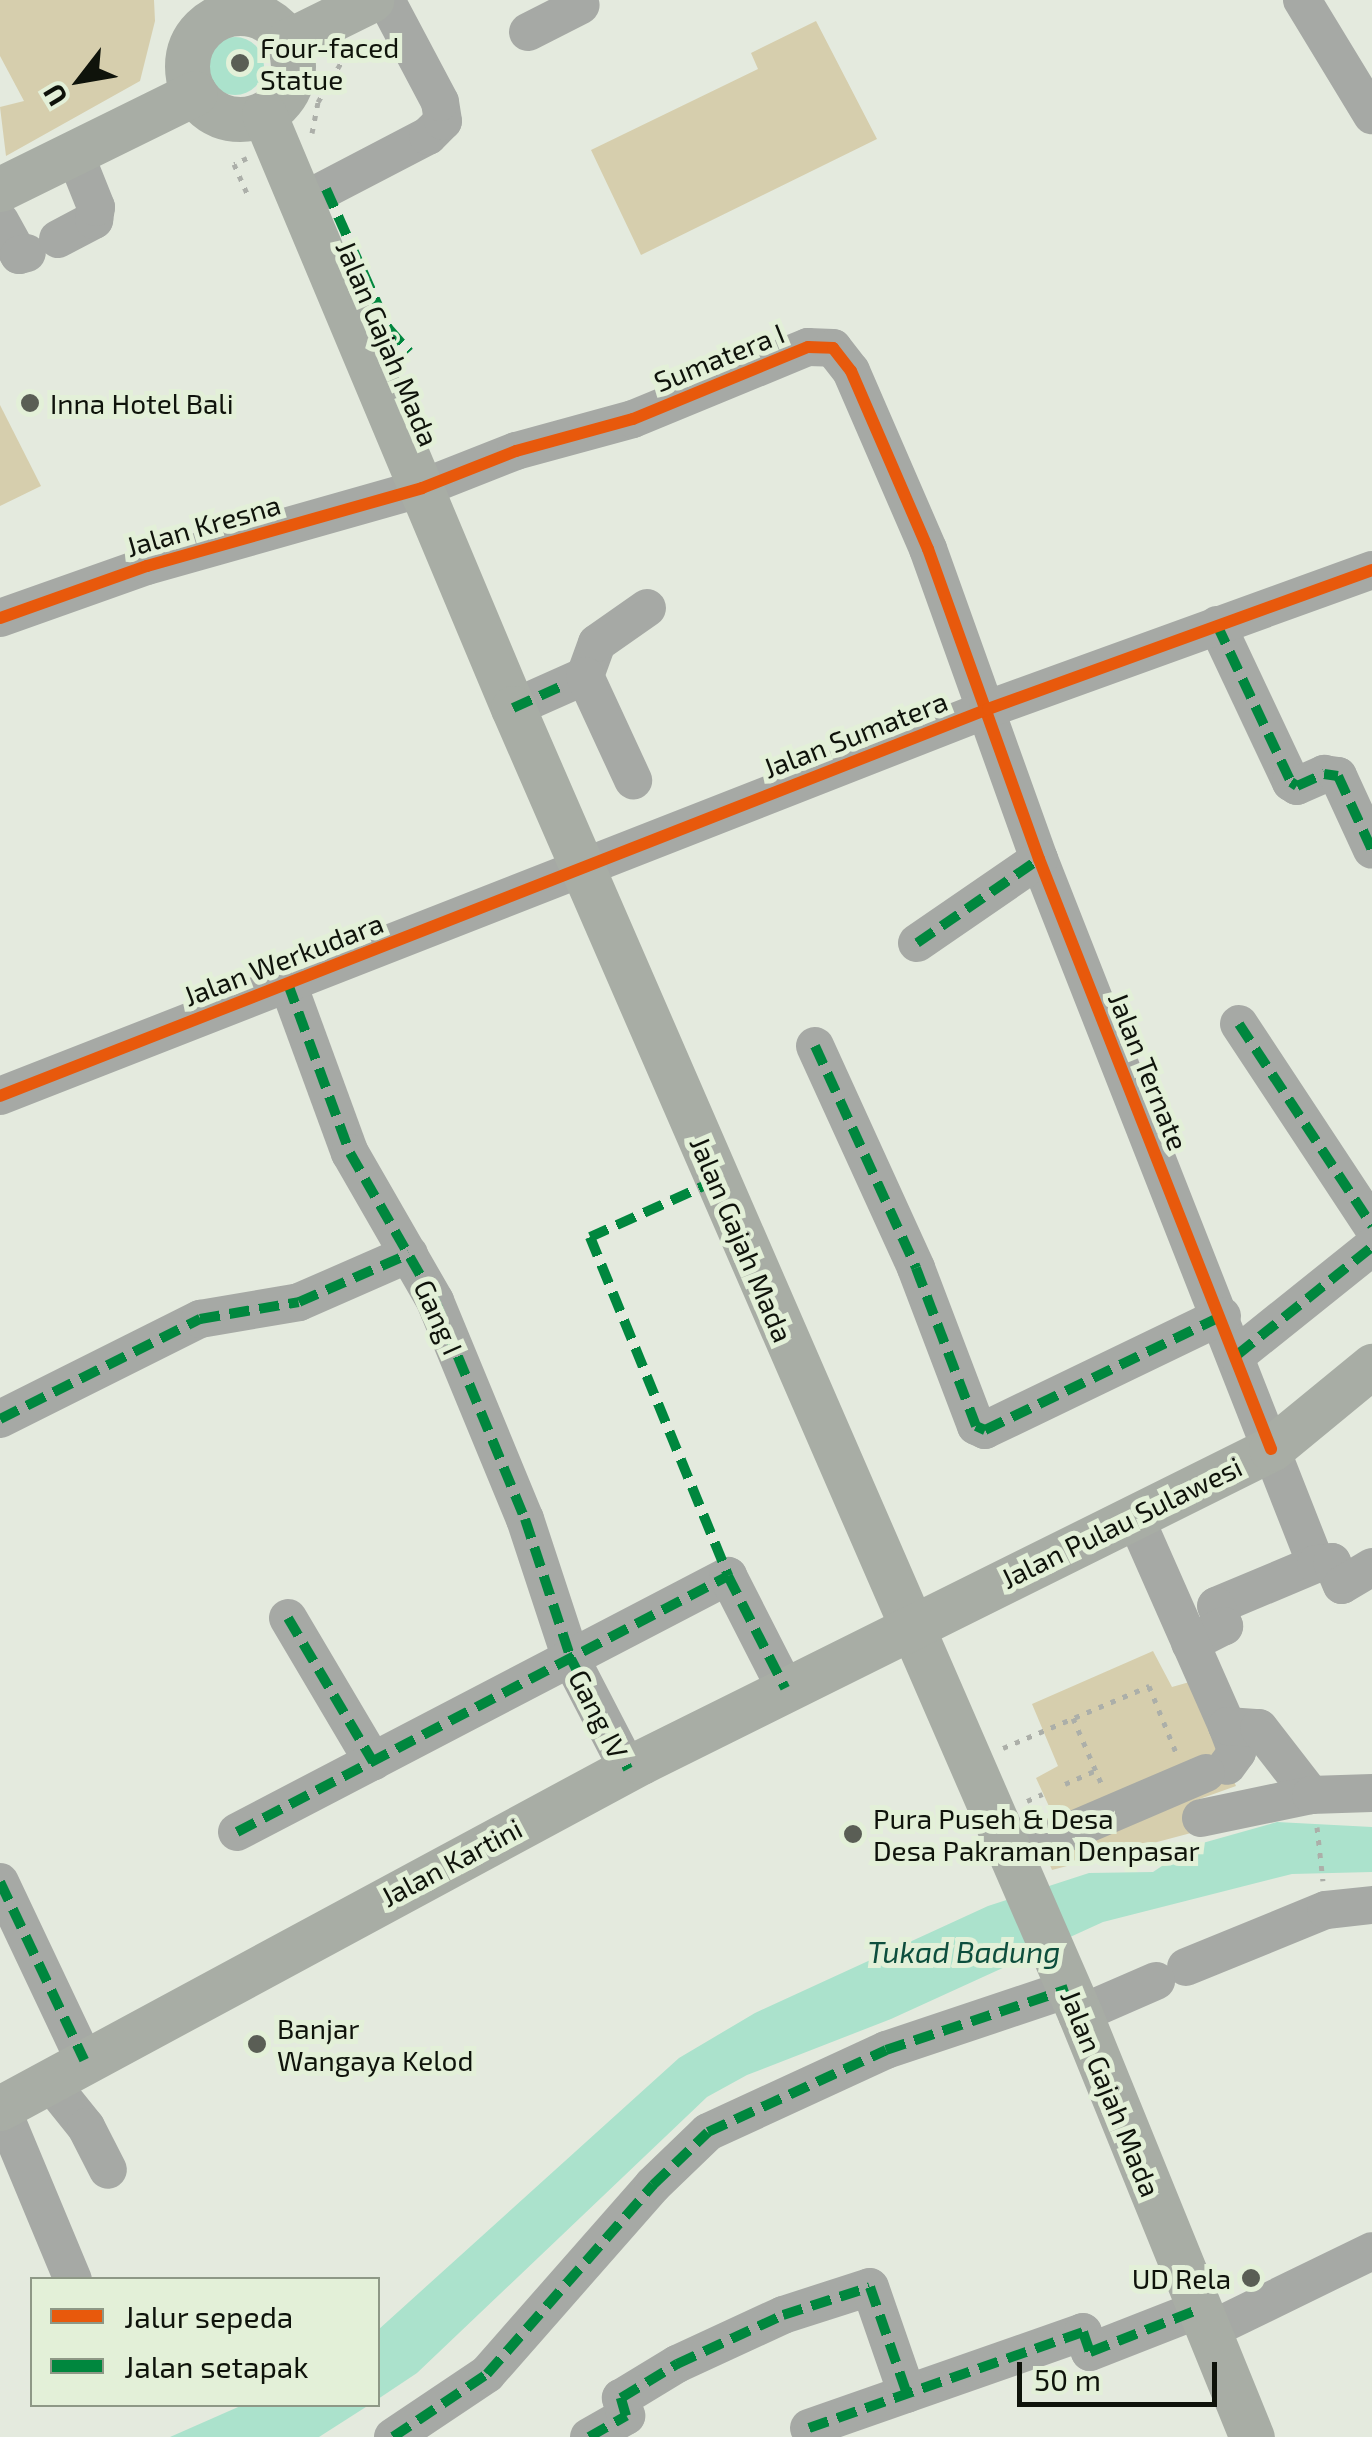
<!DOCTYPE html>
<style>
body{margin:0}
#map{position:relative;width:1372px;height:2437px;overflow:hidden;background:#e4eade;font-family:"Exo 2",sans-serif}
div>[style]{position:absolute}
.green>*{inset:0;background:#d6cead}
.water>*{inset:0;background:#abe2cc}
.round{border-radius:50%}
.path>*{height:5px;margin-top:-2.5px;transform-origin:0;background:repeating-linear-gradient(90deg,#acafa9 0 5px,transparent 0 13px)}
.minor>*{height:38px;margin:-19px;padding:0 19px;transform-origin:19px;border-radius:19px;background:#a6a9a5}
.major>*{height:45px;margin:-22.5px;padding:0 22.5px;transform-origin:22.5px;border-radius:22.5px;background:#a8ada5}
.major>.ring{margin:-22.5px;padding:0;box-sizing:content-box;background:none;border:45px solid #a8ada5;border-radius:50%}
.quiet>*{height:10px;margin-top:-5px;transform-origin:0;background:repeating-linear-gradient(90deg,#00873e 0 20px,transparent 0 30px)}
.cycleway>*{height:12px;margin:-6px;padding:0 6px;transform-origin:6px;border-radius:6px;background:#e8590c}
.dots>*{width:28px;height:28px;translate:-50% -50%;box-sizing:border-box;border:5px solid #e3f0d8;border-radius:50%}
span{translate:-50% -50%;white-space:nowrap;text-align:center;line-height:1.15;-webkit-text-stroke:10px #e3f0d8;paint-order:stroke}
.poi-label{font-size:28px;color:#0f130b}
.left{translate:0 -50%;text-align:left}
.right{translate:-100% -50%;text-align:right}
.street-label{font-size:28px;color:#0f130b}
.water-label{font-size:30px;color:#0d4e3d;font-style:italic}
.legend{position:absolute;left:30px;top:2277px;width:350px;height:130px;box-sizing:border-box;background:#e3f0d8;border:2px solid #8e9886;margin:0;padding:12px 18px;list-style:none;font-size:30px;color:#0f130b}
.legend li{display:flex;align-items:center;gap:20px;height:50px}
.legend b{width:50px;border:2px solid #8e9886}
.north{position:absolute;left:30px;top:30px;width:100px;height:100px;-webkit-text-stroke:8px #e3f0d8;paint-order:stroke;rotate:239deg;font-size:28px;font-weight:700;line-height:40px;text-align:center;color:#0f130b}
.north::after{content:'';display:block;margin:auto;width:35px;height:45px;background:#0f130b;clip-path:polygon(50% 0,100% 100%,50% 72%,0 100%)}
.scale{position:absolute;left:1017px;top:2362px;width:200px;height:45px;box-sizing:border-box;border:5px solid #0f130b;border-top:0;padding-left:12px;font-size:30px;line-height:35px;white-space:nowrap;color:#0f130b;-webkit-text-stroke:8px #e3f0d8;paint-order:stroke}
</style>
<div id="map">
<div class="green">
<div style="clip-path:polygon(0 0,154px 0,155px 21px,140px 81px,6px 156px,0 107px,24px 101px,0 56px)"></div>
<div style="clip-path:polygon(816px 21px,877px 139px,641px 255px,591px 150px,758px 69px,751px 53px)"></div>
<div style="clip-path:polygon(0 405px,41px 486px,0 506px)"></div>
<div style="clip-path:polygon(1153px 1651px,1172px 1687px,1193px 1681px,1236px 1786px,1194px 1801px,1206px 1829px,1052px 1870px,1034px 1827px,1053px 1815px,1036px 1778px,1058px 1766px,1032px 1704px)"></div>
</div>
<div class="water">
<div class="round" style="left:206px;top:37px;width:58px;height:58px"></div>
<div style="clip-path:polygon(1277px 1822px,1372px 1827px,1372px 1872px,1292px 1874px,1103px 1922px,891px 2019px,747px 2075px,707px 2097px,417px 2373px,378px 2399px,378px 2330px,679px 2058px,755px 2013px,988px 1906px,1089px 1873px,1153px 1872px,1192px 1846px)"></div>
<div style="clip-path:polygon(245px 2404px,369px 2404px,369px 2405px,319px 2437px,170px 2437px)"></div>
</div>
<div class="path">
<div style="left:312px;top:133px;width:32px;rotate:-79deg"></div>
<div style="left:318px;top:102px;width:56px;rotate:-59.7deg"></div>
<div style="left:247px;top:158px;width:14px;rotate:155deg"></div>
<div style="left:234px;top:164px;width:35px;rotate:66deg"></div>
<div style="left:1073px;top:1718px;width:73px;rotate:66.6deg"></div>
<div style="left:1003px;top:1748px;width:159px;rotate:-23deg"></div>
<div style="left:1149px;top:1686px;width:74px;rotate:67.9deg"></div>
<div style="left:1065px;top:1784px;width:32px;rotate:-24deg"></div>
<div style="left:1027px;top:1801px;width:17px;rotate:-24deg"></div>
<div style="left:1317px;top:1827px;width:54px;rotate:83.7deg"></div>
</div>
<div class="minor">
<div style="left:1302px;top:0;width:135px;rotate:58.7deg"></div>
<div style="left:528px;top:32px;width:59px;rotate:-27deg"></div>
<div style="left:301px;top:202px;width:143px;rotate:-27.5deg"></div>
<div style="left:428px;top:136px;width:21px;rotate:-45deg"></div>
<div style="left:443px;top:121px;width:19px;rotate:-99deg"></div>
<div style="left:440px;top:102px;width:115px;rotate:-117.9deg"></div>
<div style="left:0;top:221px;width:39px;rotate:61deg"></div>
<div style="left:19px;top:255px;width:8px;rotate:-14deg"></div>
<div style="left:58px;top:239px;width:41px;rotate:-27.8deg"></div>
<div style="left:94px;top:220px;width:13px;rotate:-81deg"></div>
<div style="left:96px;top:207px;width:59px;rotate:-111.8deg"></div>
<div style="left:0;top:618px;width:156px;rotate:-19.5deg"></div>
<div style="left:147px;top:566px;width:286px;rotate:-15.8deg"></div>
<div style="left:422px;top:488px;width:101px;rotate:-21.5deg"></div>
<div style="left:516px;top:451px;width:121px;rotate:-15.3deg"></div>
<div style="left:633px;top:419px;width:189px;rotate:-22.4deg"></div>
<div style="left:808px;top:347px;width:25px;rotate:2deg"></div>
<div style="left:833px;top:348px;width:29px;rotate:52deg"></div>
<div style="left:851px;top:371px;width:194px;rotate:66.6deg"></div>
<div style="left:928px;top:549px;width:329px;rotate:70.3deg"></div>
<div style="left:1039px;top:859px;width:757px;rotate:68.55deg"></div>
<div style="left:1316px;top:1564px;width:108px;rotate:157.2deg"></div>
<div style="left:1216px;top:1606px;width:22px;rotate:68deg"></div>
<div style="left:1224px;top:1626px;width:38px;rotate:153deg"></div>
<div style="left:1217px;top:625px;width:174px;rotate:64.8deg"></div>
<div style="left:1291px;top:782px;width:7px;rotate:34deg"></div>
<div style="left:1297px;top:786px;width:30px;rotate:-24deg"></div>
<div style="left:1324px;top:774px;width:14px;rotate:8deg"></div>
<div style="left:1338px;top:776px;width:81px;rotate:65.3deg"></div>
<div style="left:585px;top:676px;width:35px;rotate:-70deg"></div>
<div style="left:597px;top:643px;width:61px;rotate:-35deg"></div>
<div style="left:513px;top:708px;width:79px;rotate:-24deg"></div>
<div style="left:585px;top:676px;width:115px;rotate:65.2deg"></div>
<div style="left:917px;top:943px;width:148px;rotate:-34.5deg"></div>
<div style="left:288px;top:984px;width:180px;rotate:69.9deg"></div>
<div style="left:350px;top:1153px;width:171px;rotate:60.1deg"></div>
<div style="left:435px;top:1301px;width:236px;rotate:67.6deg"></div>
<div style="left:525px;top:1519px;width:147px;rotate:71.8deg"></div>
<div style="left:571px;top:1659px;width:124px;rotate:62.6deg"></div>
<div style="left:1239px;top:1024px;width:242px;rotate:56.6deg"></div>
<div style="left:815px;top:1046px;width:244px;rotate:65.5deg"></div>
<div style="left:916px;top:1268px;width:169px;rotate:69.2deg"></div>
<div style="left:976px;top:1426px;width:10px;rotate:24deg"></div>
<div style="left:985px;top:1430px;width:263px;rotate:-25.7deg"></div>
<div style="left:0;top:1096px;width:1061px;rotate:-21.39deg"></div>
<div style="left:988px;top:709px;width:408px;rotate:-19.9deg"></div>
<div style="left:1237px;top:1355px;width:173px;rotate:-38.7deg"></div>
<div style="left:0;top:1419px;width:224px;rotate:-26.6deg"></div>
<div style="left:200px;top:1319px;width:100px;rotate:-9.7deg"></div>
<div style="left:299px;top:1302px;width:120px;rotate:-23.6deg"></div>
<div style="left:1134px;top:1515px;width:231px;rotate:66.2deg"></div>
<div style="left:1227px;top:1726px;width:28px;rotate:69deg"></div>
<div style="left:1237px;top:1752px;width:17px;rotate:126deg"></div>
<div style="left:1316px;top:1564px;width:16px;rotate:-7deg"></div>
<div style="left:1332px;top:1562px;width:25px;rotate:67deg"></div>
<div style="left:1342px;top:1585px;width:35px;rotate:-31deg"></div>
<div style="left:288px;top:1618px;width:167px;rotate:59.4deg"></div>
<div style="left:1227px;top:1726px;width:32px;rotate:4deg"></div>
<div style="left:1259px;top:1728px;width:85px;rotate:52.2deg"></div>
<div style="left:1201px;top:1818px;width:112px;rotate:-11.8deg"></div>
<div style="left:1311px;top:1795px;width:61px;rotate:-1.9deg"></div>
<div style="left:237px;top:1832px;width:554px;rotate:-27.54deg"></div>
<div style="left:728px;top:1576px;width:126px;rotate:63deg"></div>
<div style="left:1010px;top:1857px;width:213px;rotate:-23.2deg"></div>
<div style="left:0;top:1882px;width:197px;rotate:64.7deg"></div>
<div style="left:1186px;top:1967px;width:151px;rotate:-22.2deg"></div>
<div style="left:1326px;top:1910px;width:46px;rotate:-6.2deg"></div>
<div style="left:1080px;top:2014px;width:83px;rotate:-23.5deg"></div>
<div style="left:49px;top:2081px;width:59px;rotate:51.2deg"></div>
<div style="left:86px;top:2127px;width:48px;rotate:62.9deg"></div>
<div style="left:1px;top:2107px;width:187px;rotate:67.4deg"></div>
<div style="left:1208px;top:2331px;width:182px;rotate:-26deg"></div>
<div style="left:809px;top:2428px;width:290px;rotate:-19.3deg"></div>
<div style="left:1083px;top:2332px;width:21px;rotate:71deg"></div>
<div style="left:1090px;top:2352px;width:118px;rotate:-21.4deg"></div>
<div style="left:393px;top:2437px;width:113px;rotate:-33.8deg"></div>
<div style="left:487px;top:2374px;width:252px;rotate:-48.7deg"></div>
<div style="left:653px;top:2185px;width:76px;rotate:-43.9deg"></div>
<div style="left:708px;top:2132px;width:196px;rotate:-24.7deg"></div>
<div style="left:886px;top:2050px;width:192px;rotate:-18.5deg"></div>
<div style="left:589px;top:2437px;width:43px;rotate:-29.6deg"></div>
<div style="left:626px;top:2416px;width:19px;rotate:-106deg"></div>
<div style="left:621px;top:2398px;width:66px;rotate:-31.3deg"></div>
<div style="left:677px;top:2364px;width:117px;rotate:-24.8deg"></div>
<div style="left:783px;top:2315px;width:91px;rotate:-17.8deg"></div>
<div style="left:870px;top:2287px;width:113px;rotate:70.9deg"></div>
</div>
<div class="major">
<div class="ring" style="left:187px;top:13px;width:61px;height:61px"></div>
<div style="left:288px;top:41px;width:93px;rotate:-26.3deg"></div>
<div style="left:264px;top:114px;width:644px;rotate:67.26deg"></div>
<div style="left:513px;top:708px;width:1424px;rotate:66.53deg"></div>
<div style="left:1080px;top:2014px;width:457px;rotate:67.9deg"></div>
<div style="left:0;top:189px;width:217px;rotate:-26.2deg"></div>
<div style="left:0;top:2108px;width:728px;rotate:-28.36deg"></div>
<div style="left:641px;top:1762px;width:703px;rotate:-26.42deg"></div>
<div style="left:1271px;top:1449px;width:131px;rotate:-39.4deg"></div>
</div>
<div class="quiet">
<div style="left:326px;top:189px;width:152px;rotate:66deg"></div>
<div style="left:388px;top:328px;width:32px;rotate:49deg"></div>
<div style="left:1217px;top:625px;width:174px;rotate:64.8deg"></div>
<div style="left:1291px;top:782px;width:7px;rotate:34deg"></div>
<div style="left:1297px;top:786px;width:30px;rotate:-24deg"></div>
<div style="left:1324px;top:774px;width:14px;rotate:8deg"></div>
<div style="left:1338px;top:776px;width:81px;rotate:65.3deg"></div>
<div style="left:513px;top:708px;width:56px;rotate:-24.3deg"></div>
<div style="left:917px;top:943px;width:148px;rotate:-34.5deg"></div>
<div style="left:288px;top:984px;width:180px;rotate:69.9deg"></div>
<div style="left:350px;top:1153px;width:171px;rotate:60.1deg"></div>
<div style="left:435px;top:1301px;width:236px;rotate:67.6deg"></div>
<div style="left:525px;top:1519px;width:147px;rotate:71.8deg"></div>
<div style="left:571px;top:1659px;width:124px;rotate:62.6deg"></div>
<div style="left:1239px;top:1024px;width:242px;rotate:56.6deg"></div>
<div style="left:815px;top:1046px;width:244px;rotate:65.5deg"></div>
<div style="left:916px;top:1268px;width:169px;rotate:69.2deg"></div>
<div style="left:976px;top:1426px;width:10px;rotate:24deg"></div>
<div style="left:985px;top:1430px;width:263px;rotate:-25.7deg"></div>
<div style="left:717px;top:1180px;width:139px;rotate:155.8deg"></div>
<div style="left:590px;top:1237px;width:366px;rotate:67.8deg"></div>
<div style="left:728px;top:1576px;width:126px;rotate:63deg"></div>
<div style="left:1237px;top:1355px;width:173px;rotate:-38.7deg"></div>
<div style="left:0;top:1419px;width:224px;rotate:-26.6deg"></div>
<div style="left:200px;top:1319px;width:100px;rotate:-9.7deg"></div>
<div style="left:299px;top:1302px;width:120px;rotate:-23.6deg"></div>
<div style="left:288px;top:1618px;width:167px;rotate:59.4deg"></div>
<div style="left:237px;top:1832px;width:554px;rotate:-27.54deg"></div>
<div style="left:0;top:1882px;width:197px;rotate:64.7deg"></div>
<div style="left:809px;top:2428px;width:290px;rotate:-19.3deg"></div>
<div style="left:1083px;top:2332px;width:21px;rotate:71deg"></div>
<div style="left:1090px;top:2352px;width:118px;rotate:-21.4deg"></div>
<div style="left:393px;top:2437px;width:113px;rotate:-33.8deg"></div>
<div style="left:487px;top:2374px;width:252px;rotate:-48.7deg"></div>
<div style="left:653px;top:2185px;width:76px;rotate:-43.9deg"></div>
<div style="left:708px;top:2132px;width:196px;rotate:-24.7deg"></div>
<div style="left:886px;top:2050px;width:192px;rotate:-18.5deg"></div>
<div style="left:589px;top:2437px;width:43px;rotate:-29.6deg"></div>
<div style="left:626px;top:2416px;width:19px;rotate:-106deg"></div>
<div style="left:621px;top:2398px;width:66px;rotate:-31.3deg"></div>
<div style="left:677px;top:2364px;width:117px;rotate:-24.8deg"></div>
<div style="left:783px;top:2315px;width:91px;rotate:-17.8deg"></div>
<div style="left:870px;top:2287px;width:113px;rotate:70.9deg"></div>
</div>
<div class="cycleway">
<div style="left:0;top:618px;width:156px;rotate:-19.5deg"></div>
<div style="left:147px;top:566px;width:286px;rotate:-15.8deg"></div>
<div style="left:422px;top:488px;width:101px;rotate:-21.5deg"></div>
<div style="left:516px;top:451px;width:121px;rotate:-15.3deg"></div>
<div style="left:633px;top:419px;width:189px;rotate:-22.4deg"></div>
<div style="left:808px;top:347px;width:25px;rotate:2deg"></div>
<div style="left:833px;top:348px;width:29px;rotate:52deg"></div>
<div style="left:851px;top:371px;width:194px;rotate:66.6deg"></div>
<div style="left:928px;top:549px;width:329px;rotate:70.3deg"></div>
<div style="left:1039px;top:859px;width:634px;rotate:68.53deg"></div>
<div style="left:0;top:1096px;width:1061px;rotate:-21.39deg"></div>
<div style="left:988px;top:709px;width:408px;rotate:-19.9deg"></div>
</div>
<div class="dots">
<div style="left:240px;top:63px;background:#5a5e55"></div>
<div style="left:30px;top:403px;background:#5a5e55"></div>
<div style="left:853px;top:1834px;background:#5a5e55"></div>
<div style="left:257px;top:2044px;background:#5a5e55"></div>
<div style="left:1251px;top:2278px;background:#5a5e55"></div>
</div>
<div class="poi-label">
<span class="left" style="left:260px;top:63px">Four-faced<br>Statue</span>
<span class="left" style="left:50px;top:403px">Inna Hotel Bali</span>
<span class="left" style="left:873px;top:1834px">Pura Puseh &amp; Desa<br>Desa Pakraman Denpasar</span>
<span class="left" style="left:277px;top:2044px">Banjar<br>Wangaya Kelod</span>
<span class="right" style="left:1231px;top:2278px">UD Rela</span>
</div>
<div class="street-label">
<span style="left:388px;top:343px;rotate:67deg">Jalan Gajah Mada</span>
<span style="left:719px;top:357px;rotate:-22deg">Sumatera I</span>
<span style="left:203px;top:525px;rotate:-16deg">Jalan Kresna</span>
<span style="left:855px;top:734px;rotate:-21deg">Jalan Sumatera</span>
<span style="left:283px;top:959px;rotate:-21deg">Jalan Werkudara</span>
<span style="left:1149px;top:1071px;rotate:68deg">Jalan Ternate</span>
<span style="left:742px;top:1239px;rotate:67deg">Jalan Gajah Mada</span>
<span style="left:439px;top:1317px;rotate:66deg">Gang I</span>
<span style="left:1121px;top:1522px;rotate:-26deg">Jalan Pulau Sulawesi</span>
<span style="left:599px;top:1714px;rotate:63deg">Gang IV</span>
<span style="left:451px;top:1862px;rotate:-28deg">Jalan Kartini</span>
<span style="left:1111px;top:2093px;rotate:68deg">Jalan Gajah Mada</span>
</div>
<div class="water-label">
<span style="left:964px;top:1951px">Tukad Badung</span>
</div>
<ul class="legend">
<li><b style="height:12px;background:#e8590c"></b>Jalur sepeda</li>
<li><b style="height:12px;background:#00873e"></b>Jalan setapak</li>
</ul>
<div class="north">U</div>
<div class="scale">50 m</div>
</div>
